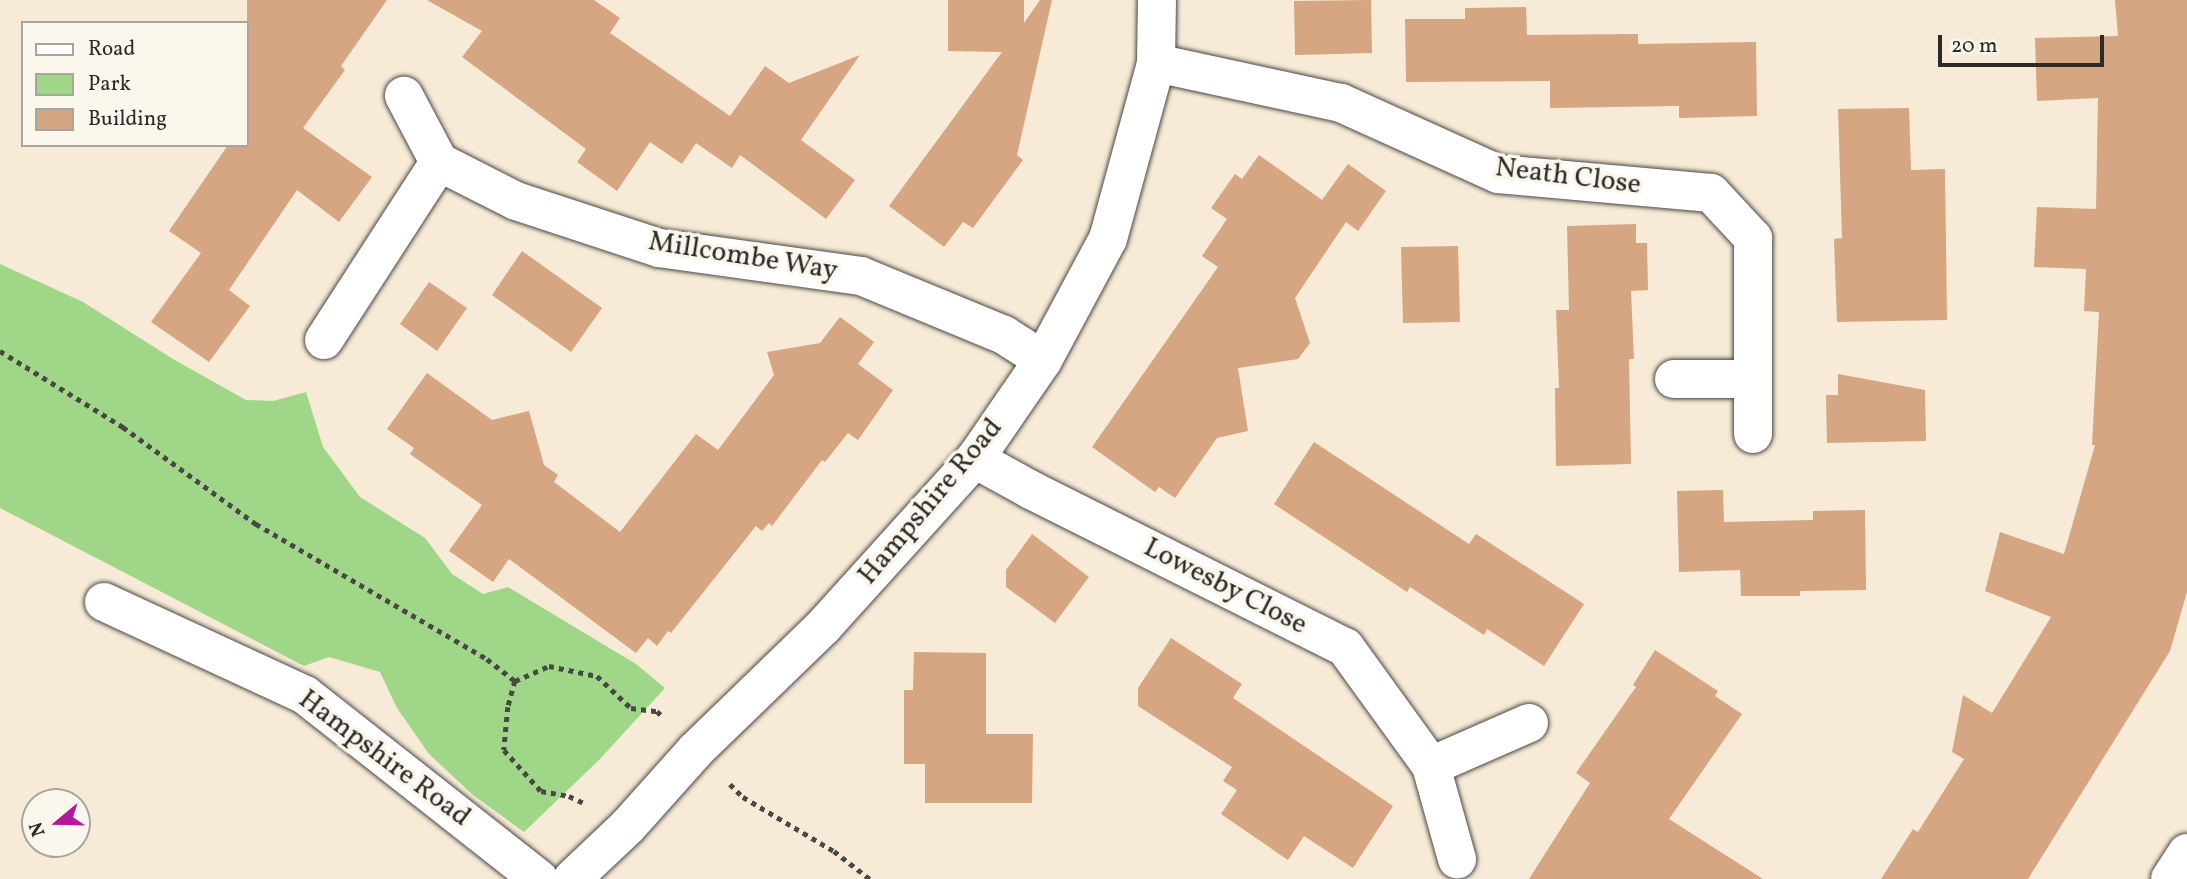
<!DOCTYPE html>
<style>
body{margin:0}
#map{position:relative;width:2187px;height:879px;overflow:hidden;background:#f7ead6;font-family:Vollkorn,serif}
div>[style]{position:absolute}
.green>*{inset:0;background:#9fd687}
.building>*{inset:0;background:#d5a681}
.path>*{height:4.5px;margin-top:-2.25px;transform-origin:0;background:repeating-linear-gradient(90deg,#4a4845 0 5px,transparent 0 10px)}
.roads{filter:drop-shadow(0 0 2px #4a4845) drop-shadow(0 0 2px #4a4845)}
.minor>*{height:38px;margin:-19px;padding:0 19px;transform-origin:19px;border-radius:19px;background:#fff}
.major>*{height:38px;margin:-19px;padding:0 19px;transform-origin:19px;border-radius:19px;background:#fff}
span{translate:-50% -50%;white-space:nowrap;text-align:center;line-height:1.15;-webkit-text-stroke:7px #fbf7ec;paint-order:stroke}
.street-label{font-size:28px;color:#2b2b2b}
.legend{position:absolute;left:21px;top:21px;width:228px;height:126px;box-sizing:border-box;background:#fbf7ec;border:2px solid #a8a59f;margin:0;padding:9px 12px;list-style:none;font-size:21px;color:#2b2b2b}
.legend li{display:flex;align-items:center;gap:14px;height:35px}
.legend b{width:35px;border:2px solid #a8a59f}
.north{position:absolute;left:21px;top:788px;width:70px;height:70px;box-sizing:border-box;background:#fbf7ec;border:2px solid #a8a59f;border-radius:50%;rotate:251deg;font-size:19px;font-weight:700;line-height:28px;text-align:center;color:#2b2b2b}
.north::after{content:'';display:block;margin:auto;width:24px;height:32px;background:#b5179e;clip-path:polygon(50% 0,100% 100%,50% 72%,0 100%)}
.scale{position:absolute;left:1938px;top:35px;width:166px;height:32px;box-sizing:border-box;border:4px solid #2b2b2b;border-top:0;padding-left:9px;font-size:21px;line-height:24px;white-space:nowrap;color:#2b2b2b;-webkit-text-stroke:5px #fbf7ec;paint-order:stroke}
</style>
<div id="map">
<div class="green">
<div style="clip-path:polygon(0 264px,83px 302px,173px 359px,246px 400px,273px 401px,306px 392px,323px 447px,360px 497px,425px 538px,452px 574px,483px 594px,508px 587px,636px 664px,665px 688px,599px 760px,524px 832px,473px 795px,429px 754px,397px 708px,380px 672px,329px 657px,304px 666px,0 508px)"></div>
</div>
<div class="building">
<div style="clip-path:polygon(247px 0,387px 0,341px 66px,345px 70px,303px 128px,372px 177px,339px 222px,297px 190px,229px 290px,250px 306px,209px 362px,151px 322px,201px 253px,169px 231px,228px 145px,247px 145px)"></div>
<div style="clip-path:polygon(427px 0,594px 0,620px 18px,610px 33px,730px 116px,765px 66px,789px 83px,860px 55px,801px 140px,855px 180px,826px 219px,740px 155px,732px 168px,696px 143px,682px 164px,650px 142px,617px 191px,577px 162px,586px 149px,462px 57px,482px 31px)"></div>
<div style="clip-path:polygon(948px 0,1024px 0,1024px 23px,1040px 0,1052px 0,1017px 155px,1023px 160px,973px 228px,963px 222px,944px 247px,889px 206px,1002px 52px,948px 51px)"></div>
<div style="clip-path:polygon(1371px 0,1372px 53px,1295px 55px,1294px 1px)"></div>
<div style="clip-path:polygon(2115px 0,2187px 0,2187px 592px,2170px 651px,2028px 879px,1881px 879px,1913px 829px,1918px 832px,1964px 759px,1952px 752px,1963px 695px,1992px 713px,2051px 617px,1985px 591px,2000px 532px,2064px 554px,2095px 445px,2092px 445px,2099px 312px,2084px 311px,2086px 269px,2034px 267px,2037px 207px,2096px 209px,2098px 98px,2037px 101px,2035px 38px,2118px 36px)"></div>
<div style="clip-path:polygon(1526px 7px,1527px 35px,1638px 34px,1638px 44px,1756px 42px,1757px 116px,1679px 118px,1679px 106px,1550px 108px,1550px 81px,1406px 82px,1405px 19px,1465px 19px,1465px 8px)"></div>
<div style="clip-path:polygon(1909px 108px,1911px 170px,1945px 169px,1947px 320px,1837px 322px,1834px 239px,1842px 238px,1838px 109px)"></div>
<div style="clip-path:polygon(1259px 155px,1322px 200px,1348px 164px,1386px 191px,1358px 231px,1346px 222px,1295px 298px,1310px 343px,1298px 359px,1238px 368px,1248px 431px,1217px 438px,1175px 498px,1159px 487px,1155px 492px,1092px 447px,1218px 267px,1202px 256px,1227px 219px,1211px 208px,1235px 174px,1242px 179px)"></div>
<div style="clip-path:polygon(1636px 224px,1636px 243px,1647px 243px,1648px 290px,1631px 291px,1634px 359px,1629px 359px,1631px 464px,1556px 466px,1555px 388px,1559px 388px,1556px 310px,1569px 310px,1567px 226px)"></div>
<div style="clip-path:polygon(1458px 246px,1460px 322px,1403px 323px,1401px 247px)"></div>
<div style="clip-path:polygon(522px 251px,602px 308px,571px 352px,492px 295px)"></div>
<div style="clip-path:polygon(429px 282px,467px 308px,437px 351px,400px 324px)"></div>
<div style="clip-path:polygon(840px 317px,874px 342px,858px 364px,893px 390px,858px 440px,848px 433px,825px 462px,822px 460px,772px 526px,769px 523px,762px 531px,756px 526px,671px 633px,668px 631px,657px 646px,648px 638px,636px 653px,509px 559px,493px 582px,449px 551px,482px 505px,410px 454px,414px 448px,387px 429px,427px 373px,492px 420px,529px 411px,544px 465px,558px 475px,554px 482px,620px 532px,696px 434px,718px 450px,774px 375px,767px 352px,820px 343px)"></div>
<div style="clip-path:polygon(1838px 374px,1925px 390px,1926px 441px,1827px 443px,1826px 395px,1838px 395px)"></div>
<div style="clip-path:polygon(1314px 442px,1469px 544px,1476px 534px,1584px 604px,1544px 666px,1487px 629px,1484px 635px,1410px 587px,1407px 592px,1274px 504px)"></div>
<div style="clip-path:polygon(1723px 490px,1724px 522px,1813px 520px,1813px 511px,1865px 510px,1866px 590px,1800px 591px,1800px 596px,1741px 596px,1740px 570px,1679px 572px,1677px 491px)"></div>
<div style="clip-path:polygon(1032px 534px,1089px 577px,1055px 623px,1006px 587px,1006px 570px)"></div>
<div style="clip-path:polygon(1171px 638px,1242px 684px,1233px 698px,1393px 806px,1353px 868px,1304px 836px,1288px 860px,1221px 814px,1237px 790px,1223px 781px,1232px 767px,1138px 706px,1138px 688px)"></div>
<div style="clip-path:polygon(1655px 650px,1718px 691px,1715px 696px,1742px 714px,1669px 819px,1763px 879px,1529px 879px,1590px 783px,1576px 773px,1636px 687px,1633px 685px)"></div>
<div style="clip-path:polygon(914px 652px,986px 653px,986px 734px,1033px 734px,1032px 803px,925px 803px,925px 764px,904px 764px,904px 690px,913px 690px)"></div>
</div>
<div class="path">
<div style="left:0;top:351px;width:145px;rotate:31.7deg"></div>
<div style="left:123px;top:427px;width:165px;rotate:36.1deg"></div>
<div style="left:256px;top:524px;width:268px;rotate:30.3deg"></div>
<div style="left:487px;top:659px;width:36px;rotate:38deg"></div>
<div style="left:515px;top:681px;width:37px;rotate:-24deg"></div>
<div style="left:549px;top:666px;width:49px;rotate:11.8deg"></div>
<div style="left:597px;top:676px;width:47px;rotate:43.3deg"></div>
<div style="left:631px;top:708px;width:26px;rotate:7deg"></div>
<div style="left:657px;top:711px;width:7px;rotate:45deg"></div>
<div style="left:515px;top:681px;width:27px;rotate:105deg"></div>
<div style="left:508px;top:707px;width:43px;rotate:95.3deg"></div>
<div style="left:504px;top:750px;width:55px;rotate:47.9deg"></div>
<div style="left:541px;top:791px;width:28px;rotate:10deg"></div>
<div style="left:569px;top:796px;width:17px;rotate:25deg"></div>
<div style="left:730px;top:784px;width:18px;rotate:45deg"></div>
<div style="left:743px;top:797px;width:106px;rotate:30.7deg"></div>
<div style="left:834px;top:851px;width:46px;rotate:37.9deg"></div>
</div>
<div class="roads">
<div class="minor">
<div style="left:1156px;top:63px;width:189px;rotate:12.2deg"></div>
<div style="left:1341px;top:103px;width:172px;rotate:24.3deg"></div>
<div style="left:1498px;top:174px;width:214px;rotate:5.1deg"></div>
<div style="left:1711px;top:193px;width:62px;rotate:47deg"></div>
<div style="left:1753px;top:238px;width:196px;rotate:90deg"></div>
<div style="left:439px;top:162px;width:86px;rotate:26.9deg"></div>
<div style="left:516px;top:201px;width:151px;rotate:18.2deg"></div>
<div style="left:659px;top:248px;width:204px;rotate:7.9deg"></div>
<div style="left:861px;top:276px;width:155px;rotate:22.4deg"></div>
<div style="left:1004px;top:335px;width:46px;rotate:32.7deg"></div>
<div style="left:324px;top:340px;width:212px;rotate:-57.1deg"></div>
<div style="left:439px;top:162px;width:75px;rotate:-117.9deg"></div>
<div style="left:1674px;top:379px;width:79px"></div>
<div style="left:975px;top:459px;width:64px;rotate:29deg"></div>
<div style="left:1031px;top:490px;width:351px;rotate:26.6deg"></div>
<div style="left:1345px;top:647px;width:147px;rotate:54.1deg"></div>
<div style="left:1431px;top:766px;width:97px;rotate:74.4deg"></div>
<div style="left:104px;top:602px;width:221px;rotate:24.8deg"></div>
<div style="left:305px;top:695px;width:298px;rotate:38.2deg"></div>
<div style="left:1431px;top:766px;width:107px;rotate:-23.7deg"></div>
<div style="left:572px;top:879px;width:77px;rotate:-43.4deg"></div>
<div style="left:628px;top:826px;width:102px;rotate:-48.2deg"></div>
<div style="left:696px;top:750px;width:177px;rotate:-44.1deg"></div>
<div style="left:823px;top:627px;width:227px;rotate:-47.9deg"></div>
<div style="left:975px;top:459px;width:120px;rotate:-55.5deg"></div>
<div style="left:1043px;top:360px;width:137px;rotate:-61.8deg"></div>
<div style="left:1108px;top:239px;width:182px;rotate:-74.7deg"></div>
<div style="left:1156px;top:63px;width:63px;rotate:-89.1deg"></div>
</div>
<div class="major">
<div style="left:2170px;top:879px;width:31px;rotate:-57deg"></div>
</div>
</div>
<div class="street-label">
<span style="left:1568px;top:177px;rotate:7deg">Neath Close</span>
<span style="left:743px;top:257px;rotate:9deg">Millcombe Way</span>
<span style="left:931px;top:502px;rotate:-50deg">Hampshire Road</span>
<span style="left:1225px;top:587px;rotate:27deg">Lowesby Close</span>
<span style="left:384px;top:759px;rotate:37deg">Hampshire Road</span>
</div>
<ul class="legend">
<li><b style="height:9px;background:#fff"></b>Road</li>
<li><b style="height:19px;background:#9fd687"></b>Park</li>
<li><b style="height:19px;background:#d5a681"></b>Building</li>
</ul>
<div class="north">N</div>
<div class="scale">20 m</div>
</div>
